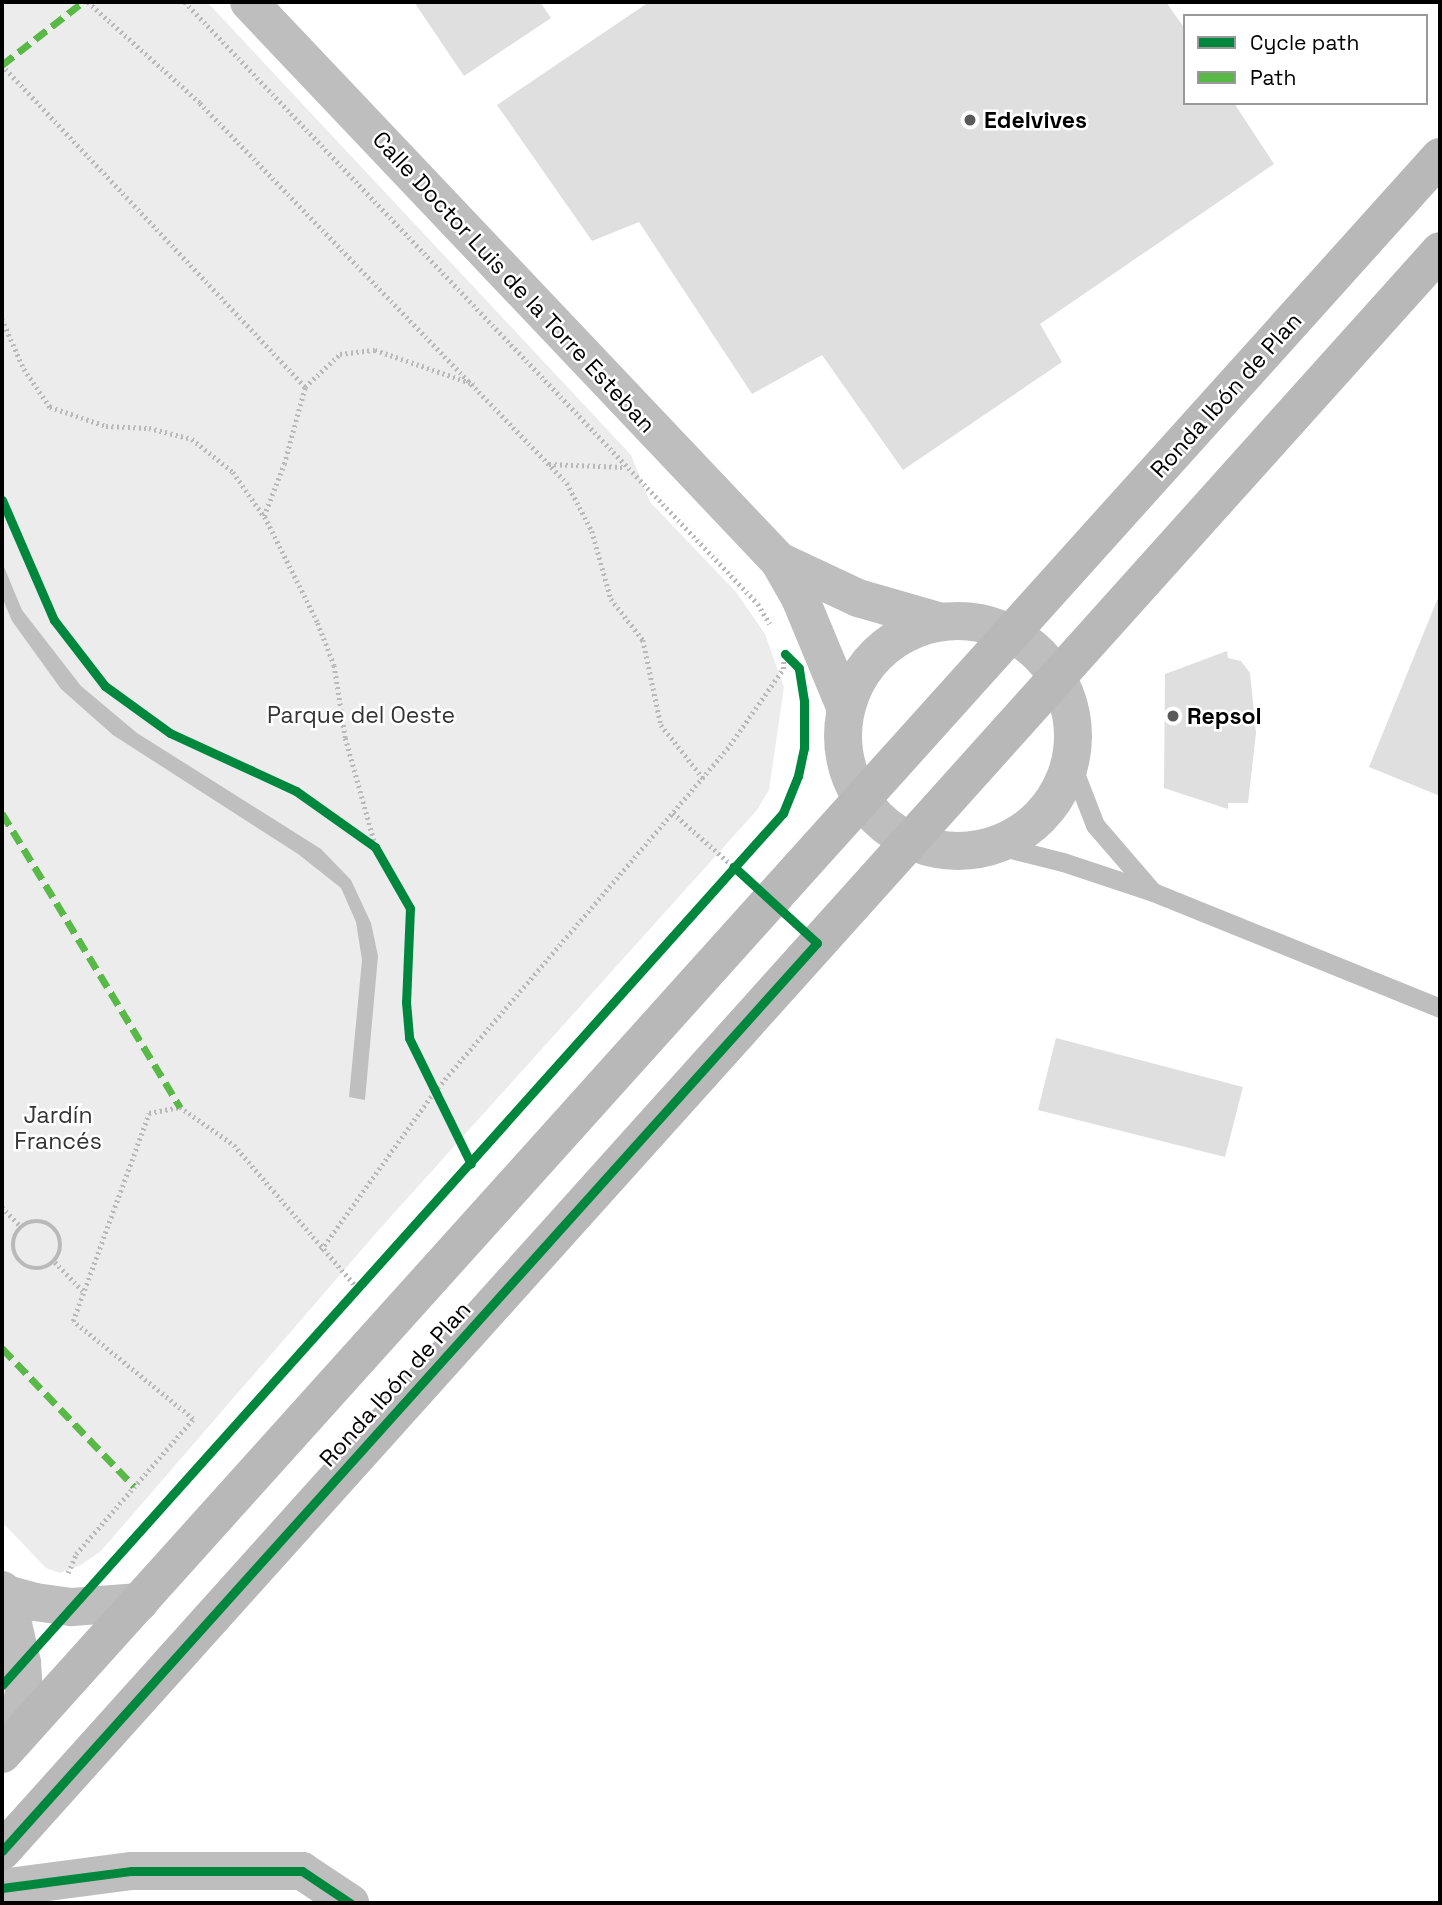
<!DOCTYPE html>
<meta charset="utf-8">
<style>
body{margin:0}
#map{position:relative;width:1442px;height:1905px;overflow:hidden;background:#fff;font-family:"Space Grotesk",sans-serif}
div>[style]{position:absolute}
.green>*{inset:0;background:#ececec}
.water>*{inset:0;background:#bfbfbf}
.building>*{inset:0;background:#dfdfdf}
.path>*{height:4.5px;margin-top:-2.25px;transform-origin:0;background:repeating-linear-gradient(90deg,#b9b9b9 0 2px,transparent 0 5.5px)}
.path>.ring{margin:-2.25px;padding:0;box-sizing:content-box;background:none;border:4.5px solid #b9b9b9;border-radius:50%}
.service>*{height:19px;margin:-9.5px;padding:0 9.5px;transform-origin:9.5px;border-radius:9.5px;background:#bebebe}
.minor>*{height:38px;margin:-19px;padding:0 19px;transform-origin:19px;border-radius:19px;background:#bebebe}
.minor>.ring{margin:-19px;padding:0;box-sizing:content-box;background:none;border:38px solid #bebebe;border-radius:50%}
.secondary>*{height:38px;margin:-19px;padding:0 19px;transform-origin:19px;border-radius:19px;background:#b8b8b8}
.quiet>*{height:7px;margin-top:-3.5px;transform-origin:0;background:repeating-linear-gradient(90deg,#58b947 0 14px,transparent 0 21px)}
.cycleway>*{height:9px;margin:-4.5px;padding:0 4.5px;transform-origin:4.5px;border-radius:4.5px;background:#00873e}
.dots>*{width:19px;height:19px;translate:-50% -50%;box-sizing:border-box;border:4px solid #fff;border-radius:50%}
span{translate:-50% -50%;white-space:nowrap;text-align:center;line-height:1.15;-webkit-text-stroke:5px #fff;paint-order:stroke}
.poi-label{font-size:23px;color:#000;font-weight:700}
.left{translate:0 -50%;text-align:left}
.street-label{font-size:23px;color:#000}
.park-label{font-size:23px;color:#333}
.frame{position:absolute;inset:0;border:4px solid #000;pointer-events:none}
.legend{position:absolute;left:1183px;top:14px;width:245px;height:91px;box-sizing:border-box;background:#fff;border:2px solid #999;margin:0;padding:9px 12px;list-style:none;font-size:21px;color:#000}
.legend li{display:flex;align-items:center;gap:14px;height:35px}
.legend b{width:35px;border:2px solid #999}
</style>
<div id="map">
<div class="green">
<div style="clip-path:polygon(2px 2px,207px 2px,631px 455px,650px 502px,736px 592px,765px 634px,784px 687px,769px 790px,757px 810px,377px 1232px,101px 1551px,81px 1565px,60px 1573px,46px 1568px,2px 1522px)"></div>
</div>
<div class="water">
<div style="clip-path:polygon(2px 562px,22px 610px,81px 686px,137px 733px,321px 849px,351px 880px,371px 923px,378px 956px,365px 1100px,349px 1097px,362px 960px,356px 922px,341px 888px,298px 854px,113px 735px,61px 689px,12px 621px,2px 597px)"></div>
</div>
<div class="building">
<div style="clip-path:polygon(414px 2px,540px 2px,551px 18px,464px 76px)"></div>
<div style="clip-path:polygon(649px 2px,1166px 2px,1185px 29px,1185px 103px,1234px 103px,1274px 164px,1040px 324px,1062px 362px,903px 470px,822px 355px,752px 394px,639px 222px,592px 241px,497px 105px)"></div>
<div style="clip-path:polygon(1440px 593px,1440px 796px,1369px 767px)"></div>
<div style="clip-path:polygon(1227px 651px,1228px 658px,1241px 661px,1250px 673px,1256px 733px,1248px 803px,1228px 803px,1228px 809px,1164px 788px,1165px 674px)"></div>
<div style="clip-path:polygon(1056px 1038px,1243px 1087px,1225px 1157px,1038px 1110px)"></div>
</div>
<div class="path">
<div style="left:88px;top:2px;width:151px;rotate:42deg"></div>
<div style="left:200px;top:103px;width:528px;rotate:46deg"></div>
<div style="left:567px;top:483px;width:54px;rotate:62.5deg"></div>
<div style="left:592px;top:531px;width:71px;rotate:74.4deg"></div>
<div style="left:611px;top:599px;width:52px;rotate:52deg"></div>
<div style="left:643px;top:640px;width:87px;rotate:78deg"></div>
<div style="left:661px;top:725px;width:68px;rotate:51.6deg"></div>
<div style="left:185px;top:2px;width:831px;rotate:46.41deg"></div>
<div style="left:758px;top:604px;width:23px;rotate:59deg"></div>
<div style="left:2px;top:65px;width:442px;rotate:46.7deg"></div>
<div style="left:2px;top:319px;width:55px;rotate:66.3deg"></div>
<div style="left:24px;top:369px;width:46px;rotate:55.6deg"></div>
<div style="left:50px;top:407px;width:59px;rotate:18.7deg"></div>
<div style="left:106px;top:426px;width:43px;rotate:2.7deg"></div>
<div style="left:149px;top:428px;width:44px;rotate:14.3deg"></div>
<div style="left:192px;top:439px;width:53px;rotate:38.8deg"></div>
<div style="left:233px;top:472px;width:52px;rotate:55.1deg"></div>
<div style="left:549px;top:464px;width:75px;rotate:2.3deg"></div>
<div style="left:2px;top:500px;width:131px;rotate:66.6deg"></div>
<div style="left:54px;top:620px;width:83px;rotate:52.3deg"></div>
<div style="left:105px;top:686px;width:80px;rotate:35.9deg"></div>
<div style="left:170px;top:733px;width:139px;rotate:24.7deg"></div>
<div style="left:296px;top:791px;width:97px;rotate:35.3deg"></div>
<div style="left:375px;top:847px;width:70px;rotate:60.2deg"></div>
<div style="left:410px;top:908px;width:94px;rotate:92.4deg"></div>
<div style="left:406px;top:1002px;width:36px;rotate:85deg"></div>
<div style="left:409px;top:1038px;width:140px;rotate:63.8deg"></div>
<div style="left:673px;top:813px;width:96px;rotate:41.6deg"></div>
<div style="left:375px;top:846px;width:112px;rotate:-105.5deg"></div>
<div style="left:345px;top:738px;width:73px;rotate:-98.7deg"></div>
<div style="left:334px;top:666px;width:47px;rotate:-111.1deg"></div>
<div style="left:317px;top:622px;width:119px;rotate:-116.6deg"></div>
<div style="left:264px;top:516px;width:56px;rotate:-69deg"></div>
<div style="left:284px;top:464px;width:80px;rotate:-74.7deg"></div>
<div style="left:305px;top:387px;width:48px;rotate:-43.3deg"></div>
<div style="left:340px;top:354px;width:35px;rotate:-7deg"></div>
<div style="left:375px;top:350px;width:105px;rotate:19deg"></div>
<div style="left:2px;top:1207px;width:28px;rotate:46deg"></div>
<div class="ring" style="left:13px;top:1221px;width:43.5px;height:43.5px"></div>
<div style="left:321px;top:1250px;width:194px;rotate:-54.4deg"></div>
<div style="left:434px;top:1092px;width:456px;rotate:-49.5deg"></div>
<div style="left:730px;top:745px;width:93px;rotate:-55.1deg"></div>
<div style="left:783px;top:669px;width:12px;rotate:-85deg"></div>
<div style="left:55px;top:1262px;width:40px;rotate:46deg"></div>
<div style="left:68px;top:1573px;width:21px;rotate:-67deg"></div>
<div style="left:76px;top:1554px;width:179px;rotate:-49.1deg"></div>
<div style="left:193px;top:1419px;width:155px;rotate:-140.8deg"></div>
<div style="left:73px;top:1321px;width:221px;rotate:-69.9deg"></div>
<div style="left:149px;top:1113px;width:32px;rotate:-11deg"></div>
<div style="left:180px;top:1107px;width:66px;rotate:35.1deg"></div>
<div style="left:234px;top:1145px;width:191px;rotate:49.2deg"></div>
</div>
<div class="service">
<div style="left:1071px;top:763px;width:66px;rotate:68.8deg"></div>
<div style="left:1095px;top:825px;width:87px;rotate:49.2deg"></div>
<div style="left:995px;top:845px;width:70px;rotate:14deg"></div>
<div style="left:1063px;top:862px;width:95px;rotate:18.4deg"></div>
<div style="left:1153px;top:892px;width:310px;rotate:22deg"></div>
</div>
<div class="minor">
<div style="left:249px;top:2px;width:770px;rotate:46.53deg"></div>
<div style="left:779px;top:561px;width:43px;rotate:60.4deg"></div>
<div style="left:800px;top:598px;width:120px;rotate:67.5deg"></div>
<div style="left:779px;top:561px;width:87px;rotate:25.1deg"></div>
<div style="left:858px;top:598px;width:86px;rotate:16.1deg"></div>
<div class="ring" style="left:843px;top:621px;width:192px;height:192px"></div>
<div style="left:2px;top:1590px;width:6px;rotate:45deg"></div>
<div style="left:6px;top:1594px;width:71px;rotate:76.9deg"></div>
<div style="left:22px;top:1663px;width:30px;rotate:86deg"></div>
<div style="left:24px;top:1693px;width:50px;rotate:102.7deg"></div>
<div style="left:6px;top:1594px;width:30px;rotate:15deg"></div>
<div style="left:35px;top:1602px;width:37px;rotate:8deg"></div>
<div style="left:72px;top:1607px;width:68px;rotate:-4.2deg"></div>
<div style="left:2px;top:1888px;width:131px;rotate:-7.5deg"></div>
<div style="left:132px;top:1871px;width:170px"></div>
<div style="left:302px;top:1871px;width:58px;rotate:33.7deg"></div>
</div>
<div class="secondary">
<div style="left:2px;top:1754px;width:2149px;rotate:-48deg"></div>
<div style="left:2px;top:1851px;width:2151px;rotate:-48.05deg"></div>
</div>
<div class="quiet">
<div style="left:2px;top:65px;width:103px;rotate:-37.9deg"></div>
<div style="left:2px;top:813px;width:344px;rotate:58.8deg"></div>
<div style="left:2px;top:1348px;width:191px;rotate:46.3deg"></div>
</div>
<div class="cycleway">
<div style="left:2px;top:500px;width:131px;rotate:66.6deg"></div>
<div style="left:54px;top:620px;width:83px;rotate:52.3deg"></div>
<div style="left:105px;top:686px;width:80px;rotate:35.9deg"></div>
<div style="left:170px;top:733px;width:139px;rotate:24.7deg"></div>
<div style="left:296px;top:791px;width:97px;rotate:35.3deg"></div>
<div style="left:375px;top:847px;width:70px;rotate:60.2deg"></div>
<div style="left:410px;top:908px;width:94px;rotate:92.4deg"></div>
<div style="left:406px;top:1002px;width:36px;rotate:85deg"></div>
<div style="left:409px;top:1038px;width:140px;rotate:63.8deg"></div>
<div style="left:2px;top:1685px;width:1171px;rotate:-48.15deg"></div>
<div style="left:783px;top:813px;width:40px;rotate:-68deg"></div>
<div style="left:798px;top:776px;width:29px;rotate:-78deg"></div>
<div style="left:804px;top:748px;width:47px;rotate:-90deg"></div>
<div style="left:804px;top:701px;width:33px;rotate:-99deg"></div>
<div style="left:799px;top:668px;width:20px;rotate:-135deg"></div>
<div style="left:2px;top:1851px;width:1220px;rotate:-48.09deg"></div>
<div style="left:817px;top:943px;width:113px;rotate:-137.5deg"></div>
<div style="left:2px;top:1888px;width:131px;rotate:-7.5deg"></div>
<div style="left:132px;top:1871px;width:170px"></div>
<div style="left:302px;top:1871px;width:58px;rotate:33.7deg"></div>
</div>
<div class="dots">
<div style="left:970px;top:120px;background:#595959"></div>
<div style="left:1173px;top:716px;background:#595959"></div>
</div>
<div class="poi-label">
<span class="left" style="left:984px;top:120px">Edelvives</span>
<span class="left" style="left:1187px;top:716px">Repsol</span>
</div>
<div class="street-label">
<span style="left:514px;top:282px;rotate:47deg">Calle Doctor Luis de la Torre Esteban</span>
<span style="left:1226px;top:395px;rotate:-48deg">Ronda Ibón de Plan</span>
<span style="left:395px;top:1384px;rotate:-48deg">Ronda Ibón de Plan</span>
</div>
<div class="park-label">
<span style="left:361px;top:715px">Parque del Oeste</span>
<span style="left:58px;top:1128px">Jardín<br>Francés</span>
</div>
<div class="frame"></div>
<ul class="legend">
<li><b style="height:9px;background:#00873e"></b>Cycle path</li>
<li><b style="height:9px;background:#58b947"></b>Path</li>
</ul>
</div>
